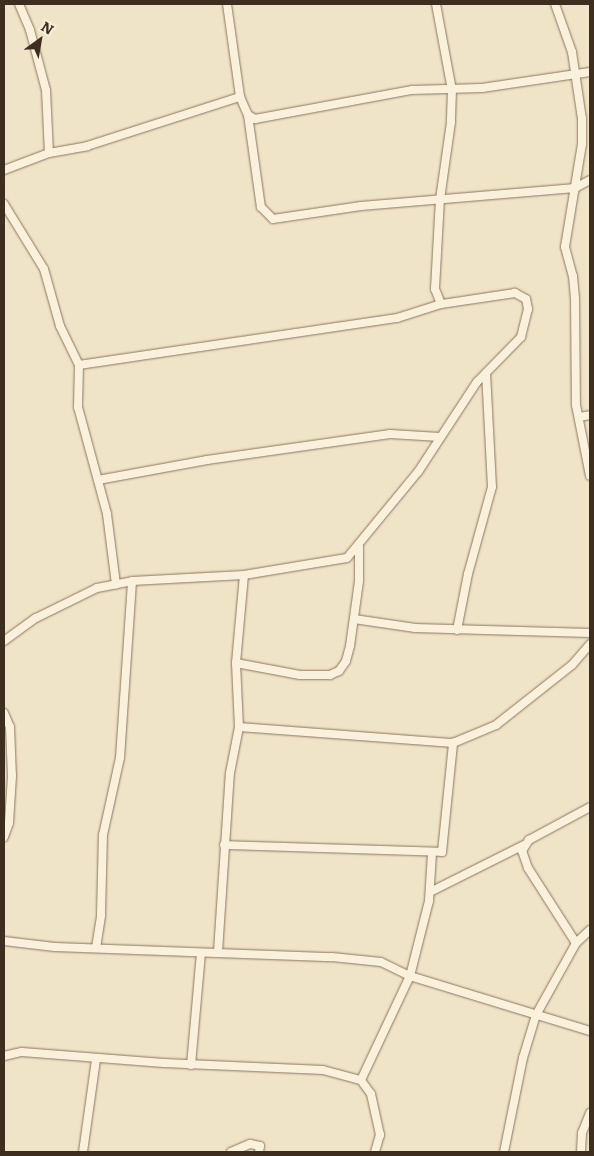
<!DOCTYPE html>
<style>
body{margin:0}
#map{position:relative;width:594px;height:1156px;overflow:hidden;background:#f0e4c8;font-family:Literata,serif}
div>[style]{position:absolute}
.roads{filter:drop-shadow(0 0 1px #8d765c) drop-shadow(0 0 1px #8d765c)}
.street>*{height:8px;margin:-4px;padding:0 4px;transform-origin:4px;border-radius:4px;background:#faf1dc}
span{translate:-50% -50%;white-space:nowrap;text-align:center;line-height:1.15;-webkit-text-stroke:4px #f7eed8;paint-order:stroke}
.frame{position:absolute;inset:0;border:5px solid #3d2e20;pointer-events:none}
.north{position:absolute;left:15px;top:15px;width:50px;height:50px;-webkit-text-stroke:4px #f7eed8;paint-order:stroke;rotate:32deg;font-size:14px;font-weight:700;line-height:20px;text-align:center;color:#3d2e20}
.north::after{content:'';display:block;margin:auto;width:18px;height:22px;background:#3d2e20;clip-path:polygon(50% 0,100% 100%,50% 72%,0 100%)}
</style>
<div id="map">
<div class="roads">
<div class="street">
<div style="left:19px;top:4px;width:28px;rotate:67deg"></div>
<div style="left:30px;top:30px;width:62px;rotate:75.1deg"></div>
<div style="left:46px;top:90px;width:63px;rotate:87.3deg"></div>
<div style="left:227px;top:4px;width:94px;rotate:82deg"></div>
<div style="left:240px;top:97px;width:20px;rotate:66deg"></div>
<div style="left:248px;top:115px;width:8px;rotate:30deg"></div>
<div style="left:255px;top:119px;width:160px;rotate:-10.5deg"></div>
<div style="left:412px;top:90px;width:70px;rotate:-1.6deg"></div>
<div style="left:482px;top:88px;width:109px;rotate:-8.4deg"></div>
<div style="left:436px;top:4px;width:87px;rotate:79.5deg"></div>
<div style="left:452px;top:90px;width:32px;rotate:92deg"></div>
<div style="left:451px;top:122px;width:78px;rotate:98.1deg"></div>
<div style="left:440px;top:199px;width:90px;rotate:93.2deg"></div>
<div style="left:435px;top:289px;width:16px;rotate:68deg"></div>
<div style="left:555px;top:4px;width:51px;rotate:70.5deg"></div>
<div style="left:572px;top:52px;width:68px;rotate:81.5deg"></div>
<div style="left:582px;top:119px;width:25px;rotate:90deg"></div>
<div style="left:582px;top:144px;width:104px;rotate:99.4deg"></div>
<div style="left:565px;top:247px;width:30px;rotate:75deg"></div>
<div style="left:573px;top:276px;width:22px;rotate:85deg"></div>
<div style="left:575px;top:298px;width:107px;rotate:89.5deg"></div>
<div style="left:576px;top:405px;width:72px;rotate:78.8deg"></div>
<div style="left:248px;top:115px;width:93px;rotate:82deg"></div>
<div style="left:261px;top:207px;width:17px;rotate:45deg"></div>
<div style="left:273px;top:219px;width:89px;rotate:-8.4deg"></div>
<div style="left:361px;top:206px;width:215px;rotate:-4.8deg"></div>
<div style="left:575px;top:188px;width:17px;rotate:-28deg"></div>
<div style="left:4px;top:170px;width:48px;rotate:-20.7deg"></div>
<div style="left:49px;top:153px;width:39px;rotate:-10deg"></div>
<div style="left:87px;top:146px;width:161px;rotate:-17.8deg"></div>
<div style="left:4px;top:204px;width:76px;rotate:58.4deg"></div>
<div style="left:44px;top:269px;width:59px;rotate:74.3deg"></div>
<div style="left:60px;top:326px;width:43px;rotate:64deg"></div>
<div style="left:79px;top:365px;width:42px;rotate:91.4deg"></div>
<div style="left:78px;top:407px;width:111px;rotate:74.8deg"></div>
<div style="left:107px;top:514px;width:71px;rotate:82.7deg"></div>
<div style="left:579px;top:417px;width:11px;rotate:-10deg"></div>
<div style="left:98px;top:480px;width:111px;rotate:-10.4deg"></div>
<div style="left:207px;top:460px;width:185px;rotate:-8.1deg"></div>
<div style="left:390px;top:434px;width:50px;rotate:3.4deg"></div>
<div style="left:354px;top:619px;width:62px;rotate:8.4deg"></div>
<div style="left:415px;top:628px;width:175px;rotate:1.6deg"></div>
<div style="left:457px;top:630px;width:57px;rotate:-78.9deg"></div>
<div style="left:468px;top:574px;width:90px;rotate:-74.6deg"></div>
<div style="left:492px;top:487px;width:114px;rotate:-93deg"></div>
<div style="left:4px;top:641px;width:39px;rotate:-36deg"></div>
<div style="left:36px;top:618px;width:68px;rotate:-26.2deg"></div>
<div style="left:97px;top:588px;width:36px;rotate:-11deg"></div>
<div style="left:132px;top:581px;width:112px;rotate:-3.1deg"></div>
<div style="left:244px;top:575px;width:104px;rotate:-9.4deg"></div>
<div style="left:347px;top:558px;width:112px;rotate:-50.5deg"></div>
<div style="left:418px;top:472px;width:108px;rotate:-56.8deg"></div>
<div style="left:477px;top:382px;width:63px;rotate:-45.6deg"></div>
<div style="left:521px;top:337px;width:29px;rotate:-76deg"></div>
<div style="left:528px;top:309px;width:10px;rotate:-101deg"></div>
<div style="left:526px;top:299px;width:13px;rotate:-151deg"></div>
<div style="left:515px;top:293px;width:75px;rotate:171.5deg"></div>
<div style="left:441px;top:304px;width:46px;rotate:162.3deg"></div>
<div style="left:397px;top:318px;width:321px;rotate:171.6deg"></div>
<div style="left:236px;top:663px;width:65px;rotate:10.6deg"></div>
<div style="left:300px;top:675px;width:30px"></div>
<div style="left:330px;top:675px;width:10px;rotate:-24deg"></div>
<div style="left:339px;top:671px;width:12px;rotate:-55deg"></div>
<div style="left:346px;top:661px;width:16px;rotate:-75deg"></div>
<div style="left:350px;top:646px;width:66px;rotate:-82.1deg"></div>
<div style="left:359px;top:581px;width:35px;rotate:-90deg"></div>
<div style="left:4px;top:713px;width:15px;rotate:67deg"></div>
<div style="left:10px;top:727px;width:49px;rotate:87.7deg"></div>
<div style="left:12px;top:776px;width:47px;rotate:93.7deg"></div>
<div style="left:9px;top:823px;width:15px;rotate:110deg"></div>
<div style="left:239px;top:727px;width:215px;rotate:4.3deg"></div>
<div style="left:453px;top:743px;width:47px;rotate:-22.7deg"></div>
<div style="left:496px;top:725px;width:97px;rotate:-38.3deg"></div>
<div style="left:572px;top:665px;width:28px;rotate:-49deg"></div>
<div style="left:224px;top:845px;width:218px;rotate:1.8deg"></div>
<div style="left:442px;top:852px;width:110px;rotate:-84.2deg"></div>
<div style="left:430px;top:892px;width:105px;rotate:-26.6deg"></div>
<div style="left:4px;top:941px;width:51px;rotate:6.7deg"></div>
<div style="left:55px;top:947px;width:277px;rotate:2.1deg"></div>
<div style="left:332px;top:957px;width:49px;rotate:5.8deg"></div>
<div style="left:381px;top:962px;width:32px;rotate:26deg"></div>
<div style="left:410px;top:976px;width:188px;rotate:17deg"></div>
<div style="left:576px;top:943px;width:89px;rotate:-122.6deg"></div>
<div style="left:528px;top:868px;width:18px;rotate:-109deg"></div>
<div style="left:522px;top:851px;width:13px;rotate:-58deg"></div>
<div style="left:529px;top:840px;width:69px;rotate:-28.4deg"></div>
<div style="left:96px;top:948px;width:33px;rotate:-81deg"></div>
<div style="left:101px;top:915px;width:80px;rotate:-88.6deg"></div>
<div style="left:103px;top:835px;width:79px;rotate:-77.6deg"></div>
<div style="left:120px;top:758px;width:177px;rotate:-86.1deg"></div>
<div style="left:218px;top:952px;width:179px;rotate:-86.2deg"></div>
<div style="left:230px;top:773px;width:47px;rotate:-78.9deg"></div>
<div style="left:239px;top:727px;width:64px;rotate:-92.7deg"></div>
<div style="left:236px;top:663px;width:88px;rotate:-84.8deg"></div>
<div style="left:4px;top:1056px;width:18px;rotate:-13deg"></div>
<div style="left:22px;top:1052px;width:142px;rotate:4.4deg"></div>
<div style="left:164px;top:1063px;width:159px;rotate:2.5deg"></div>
<div style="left:323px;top:1070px;width:39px;rotate:15deg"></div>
<div style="left:191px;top:1065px;width:112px;rotate:-84.9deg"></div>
<div style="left:83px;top:1152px;width:94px;rotate:-82deg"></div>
<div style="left:231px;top:1152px;width:21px;rotate:-23deg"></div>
<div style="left:250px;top:1144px;width:10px;rotate:11deg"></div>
<div style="left:260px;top:1146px;width:6px;rotate:99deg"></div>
<div style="left:375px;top:1152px;width:18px;rotate:-74deg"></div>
<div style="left:380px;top:1135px;width:42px;rotate:-102.4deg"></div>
<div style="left:371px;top:1094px;width:17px;rotate:-126deg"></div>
<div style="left:361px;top:1080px;width:115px;rotate:-64.8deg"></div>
<div style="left:410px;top:976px;width:77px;rotate:-75.8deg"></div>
<div style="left:429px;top:901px;width:48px;rotate:-86.4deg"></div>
<div style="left:504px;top:1152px;width:96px;rotate:-78.6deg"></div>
<div style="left:523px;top:1058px;width:45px;rotate:-73.2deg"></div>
<div style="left:536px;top:1015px;width:82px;rotate:-60.9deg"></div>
<div style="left:576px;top:943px;width:19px;rotate:-43deg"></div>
<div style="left:581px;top:1152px;width:19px;rotate:-87deg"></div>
<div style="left:582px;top:1133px;width:22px;rotate:-68deg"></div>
</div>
</div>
<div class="frame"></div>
<div class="north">N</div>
</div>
